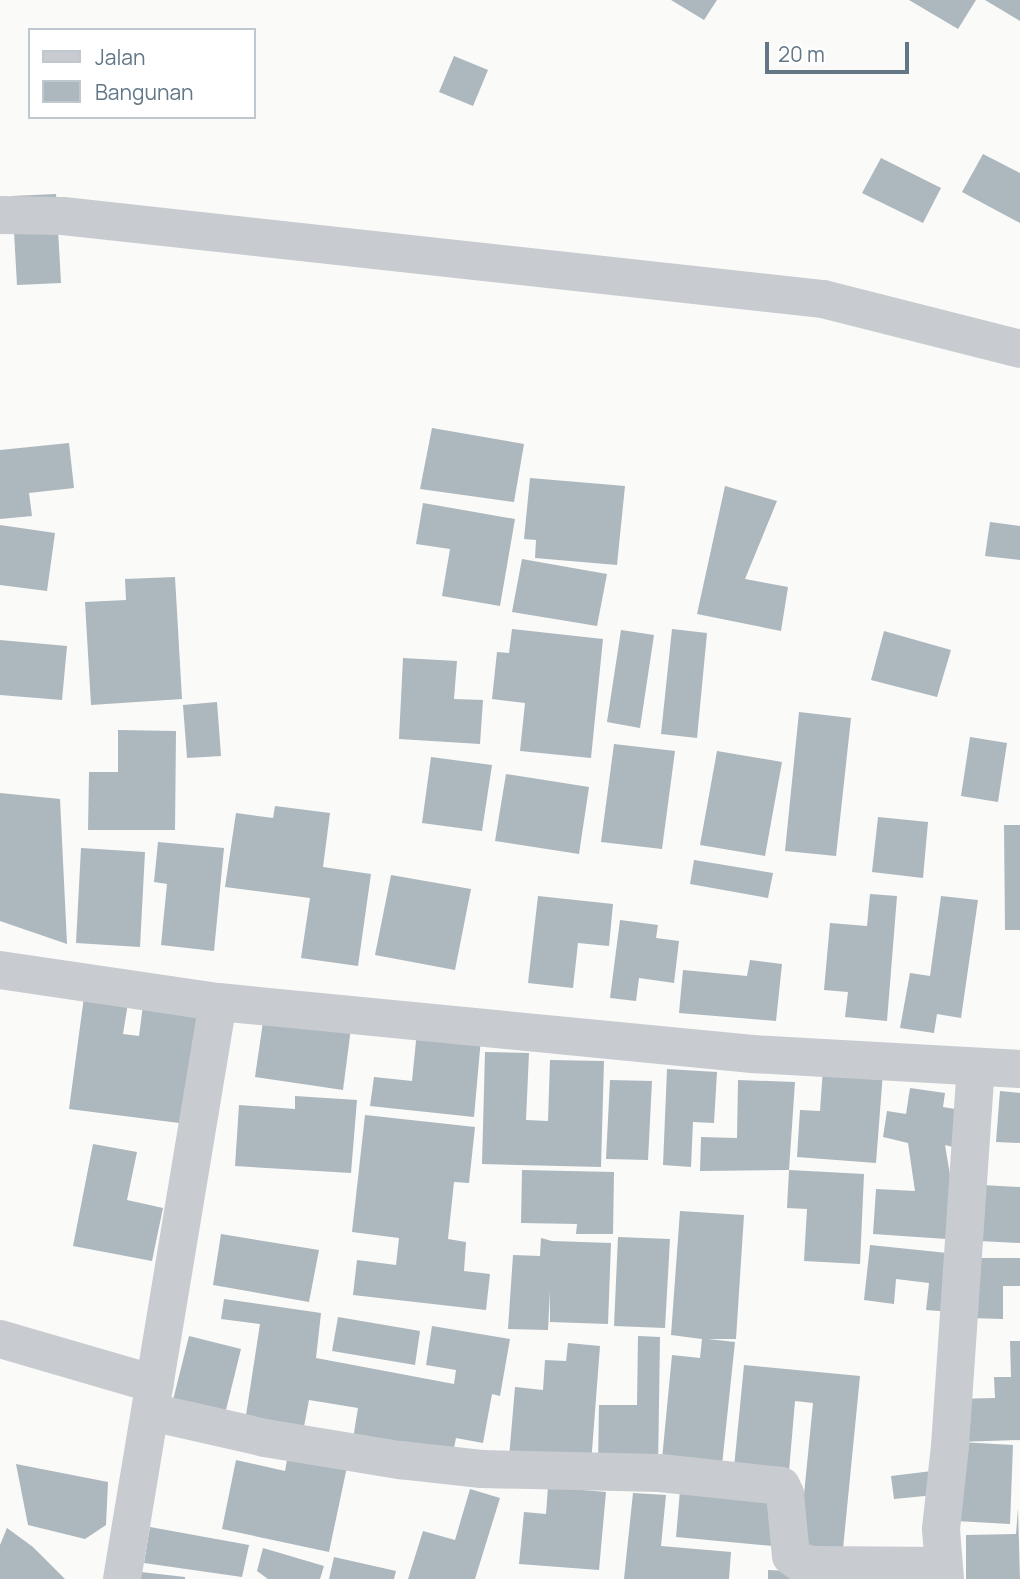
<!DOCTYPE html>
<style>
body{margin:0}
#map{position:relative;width:1020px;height:1579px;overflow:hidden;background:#fafaf8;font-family:Manrope,sans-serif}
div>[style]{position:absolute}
.building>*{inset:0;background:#adb7be}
.street>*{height:38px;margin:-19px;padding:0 19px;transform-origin:19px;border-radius:19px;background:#c8ccd0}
span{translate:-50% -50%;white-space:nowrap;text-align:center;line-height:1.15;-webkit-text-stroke:7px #fff;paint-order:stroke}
.legend{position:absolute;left:28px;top:28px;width:228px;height:91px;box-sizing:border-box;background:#fff;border:2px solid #c0c8cf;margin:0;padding:9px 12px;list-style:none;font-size:21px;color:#627686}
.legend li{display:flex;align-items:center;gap:14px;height:35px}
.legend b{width:35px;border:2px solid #c0c8cf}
.scale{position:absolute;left:765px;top:42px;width:144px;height:32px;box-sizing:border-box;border:4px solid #627686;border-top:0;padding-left:9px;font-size:21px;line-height:24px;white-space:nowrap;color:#627686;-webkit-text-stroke:5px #fff;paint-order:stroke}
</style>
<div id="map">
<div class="building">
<div style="clip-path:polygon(671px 0,717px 0,704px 20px)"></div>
<div style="clip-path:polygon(909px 0,976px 0,958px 29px)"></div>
<div style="clip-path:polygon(985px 0,1020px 0,1020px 21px)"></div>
<div style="clip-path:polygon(454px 56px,488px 70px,473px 106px,439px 92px)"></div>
<div style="clip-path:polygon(983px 154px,1020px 173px,1020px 223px,962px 192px)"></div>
<div style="clip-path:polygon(881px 158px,941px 188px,923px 223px,862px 193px)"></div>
<div style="clip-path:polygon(56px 194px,61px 283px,17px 285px,12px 196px)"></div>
<div style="clip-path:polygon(432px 428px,524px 444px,514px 502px,420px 489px)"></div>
<div style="clip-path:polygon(69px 443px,74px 488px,29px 493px,32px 516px,0 519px,0 450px)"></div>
<div style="clip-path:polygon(530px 478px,625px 486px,617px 565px,535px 558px,536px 540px,524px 539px)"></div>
<div style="clip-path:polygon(725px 486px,777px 501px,745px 579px,788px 587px,781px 631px,697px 614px)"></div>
<div style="clip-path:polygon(423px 503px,515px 519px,500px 606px,442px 596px,450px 549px,416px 544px)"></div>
<div style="clip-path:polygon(990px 522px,1020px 526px,1020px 560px,985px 556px)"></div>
<div style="clip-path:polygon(0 525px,55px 533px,47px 591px,0 585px)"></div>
<div style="clip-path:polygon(522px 559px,607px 574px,597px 626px,512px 612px)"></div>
<div style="clip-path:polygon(175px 577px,182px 699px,91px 705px,85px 602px,126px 600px,125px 579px)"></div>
<div style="clip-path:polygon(512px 629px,603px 639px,591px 758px,520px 751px,525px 703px,492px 699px,497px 652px,509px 653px)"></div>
<div style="clip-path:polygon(672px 629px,707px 633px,697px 738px,661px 734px)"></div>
<div style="clip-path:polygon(621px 630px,654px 635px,640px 728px,607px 722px)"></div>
<div style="clip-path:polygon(884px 631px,951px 650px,937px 697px,871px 680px)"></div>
<div style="clip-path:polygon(0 640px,67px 646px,62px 700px,0 695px)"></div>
<div style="clip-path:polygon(403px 658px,457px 661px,454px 699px,483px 700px,480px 744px,399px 739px)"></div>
<div style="clip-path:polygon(217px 702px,221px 756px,187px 758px,183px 705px)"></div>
<div style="clip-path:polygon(799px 712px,851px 718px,836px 856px,785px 851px)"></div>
<div style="clip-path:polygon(118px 730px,176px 731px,175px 830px,88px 830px,89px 772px,118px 772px)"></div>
<div style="clip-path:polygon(970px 737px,1007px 743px,998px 802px,961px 796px)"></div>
<div style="clip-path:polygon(614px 744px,675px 751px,662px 849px,601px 842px)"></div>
<div style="clip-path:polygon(717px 751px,782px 762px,765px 856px,700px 845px)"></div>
<div style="clip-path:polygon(431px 757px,492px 765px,482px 831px,422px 823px)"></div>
<div style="clip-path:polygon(506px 774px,589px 787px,579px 854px,495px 841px)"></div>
<div style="clip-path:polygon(0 793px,60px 799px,67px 944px,0 921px)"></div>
<div style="clip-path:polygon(275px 806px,330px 813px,323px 867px,371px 874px,358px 966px,301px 958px,310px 898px,225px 887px,236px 813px,273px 818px)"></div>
<div style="clip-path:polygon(878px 817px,928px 822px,923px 878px,872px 872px)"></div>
<div style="clip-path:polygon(1004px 825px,1020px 825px,1020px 930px,1005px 930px)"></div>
<div style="clip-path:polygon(158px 842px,224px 848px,214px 951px,161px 945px,167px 884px,154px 882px)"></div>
<div style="clip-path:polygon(81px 848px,145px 852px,140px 947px,76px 943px)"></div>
<div style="clip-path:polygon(694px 860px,773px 873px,768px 898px,690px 884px)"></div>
<div style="clip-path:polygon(391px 875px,471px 889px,455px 970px,375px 955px)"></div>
<div style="clip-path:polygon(870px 894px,897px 896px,887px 1021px,845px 1017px,848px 992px,824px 990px,830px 923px,867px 926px)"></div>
<div style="clip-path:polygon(538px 896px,613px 904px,609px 946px,578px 943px,573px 988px,528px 983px)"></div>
<div style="clip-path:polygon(941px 896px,978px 900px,961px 1018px,937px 1014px,934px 1033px,900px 1028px,910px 973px,930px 976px)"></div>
<div style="clip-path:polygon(620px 920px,658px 925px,656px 938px,679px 941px,674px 983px,639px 978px,636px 1001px,610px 998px)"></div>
<div style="clip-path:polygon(750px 960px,782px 964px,776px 1021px,679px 1013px,683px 970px,747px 976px)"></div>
<div style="clip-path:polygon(84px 997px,128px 1003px,123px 1034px,139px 1036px,143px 1005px,203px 1014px,187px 1124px,69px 1109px)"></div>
<div style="clip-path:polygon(264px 1015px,351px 1028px,343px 1090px,255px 1077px)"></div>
<div style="clip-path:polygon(417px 1031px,481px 1038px,474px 1117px,370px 1106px,374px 1077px,412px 1081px)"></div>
<div style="clip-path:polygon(485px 1052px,529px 1053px,526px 1120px,548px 1121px,550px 1060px,604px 1061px,601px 1167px,482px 1164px)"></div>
<div style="clip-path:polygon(823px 1068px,883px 1072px,876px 1163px,797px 1157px,800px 1110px,820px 1111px)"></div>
<div style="clip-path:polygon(667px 1069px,717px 1072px,714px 1123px,693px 1122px,691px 1167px,663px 1165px)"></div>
<div style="clip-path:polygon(610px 1080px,652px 1081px,648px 1160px,606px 1159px)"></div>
<div style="clip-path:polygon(738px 1080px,795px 1082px,789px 1170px,864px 1174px,860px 1264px,804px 1261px,807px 1209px,787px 1208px,789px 1170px,700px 1171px,701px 1137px,737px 1138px)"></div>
<div style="clip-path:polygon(910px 1088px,945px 1093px,943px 1107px,967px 1111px,961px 1149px,945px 1145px,961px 1240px,873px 1234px,876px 1189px,915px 1191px,908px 1143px,883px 1137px,887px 1111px,906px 1114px)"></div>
<div style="clip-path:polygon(1000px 1091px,1020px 1093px,1020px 1143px,996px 1142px)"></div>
<div style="clip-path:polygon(295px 1096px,357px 1100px,351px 1173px,235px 1166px,239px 1105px,295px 1109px)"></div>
<div style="clip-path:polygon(365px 1115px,475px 1127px,469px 1183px,454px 1182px,448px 1239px,466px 1242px,464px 1271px,490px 1274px,486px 1310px,353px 1295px,357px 1260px,396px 1265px,399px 1238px,352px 1232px)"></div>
<div style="clip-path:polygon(93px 1144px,137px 1152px,127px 1200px,163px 1208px,152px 1261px,73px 1246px)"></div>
<div style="clip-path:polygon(522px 1170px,614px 1172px,613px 1234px,576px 1234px,577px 1224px,521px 1223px)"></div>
<div style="clip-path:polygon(982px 1185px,1020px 1187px,1020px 1243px,979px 1241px)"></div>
<div style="clip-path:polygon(680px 1211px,744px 1215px,736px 1339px,708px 1339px,735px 1342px,722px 1465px,662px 1459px,672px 1355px,700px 1358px,702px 1339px,671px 1335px)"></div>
<div style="clip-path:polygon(221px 1234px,319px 1250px,309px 1302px,213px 1285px)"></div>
<div style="clip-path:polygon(618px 1237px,670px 1239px,665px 1328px,614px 1326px)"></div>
<div style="clip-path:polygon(541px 1238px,552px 1241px,611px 1243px,608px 1324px,550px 1322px,550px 1291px,548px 1330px,508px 1329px,513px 1255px,540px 1256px)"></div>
<div style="clip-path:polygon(870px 1245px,957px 1254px,951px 1312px,926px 1310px,929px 1283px,896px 1279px,894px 1304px,864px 1300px)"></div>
<div style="clip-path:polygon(975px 1258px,1020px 1258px,1020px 1286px,1003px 1286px,1003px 1319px,968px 1318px)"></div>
<div style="clip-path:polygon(224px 1299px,321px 1313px,316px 1358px,454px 1384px,456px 1370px,426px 1365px,432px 1326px,510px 1339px,500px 1396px,492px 1394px,483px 1443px,456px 1438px,451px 1463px,353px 1439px,358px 1408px,309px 1400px,302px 1437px,244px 1428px,260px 1324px,221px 1319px)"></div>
<div style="clip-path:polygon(338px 1317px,420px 1331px,415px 1365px,332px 1351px)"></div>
<div style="clip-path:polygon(189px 1336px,241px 1349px,225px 1414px,173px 1400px)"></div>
<div style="clip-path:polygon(638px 1336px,660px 1337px,658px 1468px,598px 1466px,599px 1405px,637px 1405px)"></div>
<div style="clip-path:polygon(1010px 1341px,1020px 1341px,1020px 1440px,956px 1442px,955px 1399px,995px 1398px,994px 1377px,1011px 1377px)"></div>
<div style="clip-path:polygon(568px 1343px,600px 1346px,591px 1464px,509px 1458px,515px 1387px,543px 1390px,545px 1360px,566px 1361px)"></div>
<div style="clip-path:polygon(744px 1365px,860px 1376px,842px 1559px,798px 1556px,813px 1403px,795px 1401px,788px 1483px,733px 1478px)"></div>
<div style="clip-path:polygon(960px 1442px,1013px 1445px,1010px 1524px,956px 1521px)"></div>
<div style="clip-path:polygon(289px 1449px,348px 1462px,329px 1552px,222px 1529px,236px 1460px,285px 1471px)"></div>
<div style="clip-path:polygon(16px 1464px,108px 1482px,106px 1525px,85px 1539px,28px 1525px)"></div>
<div style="clip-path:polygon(932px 1471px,935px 1495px,894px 1499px,891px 1476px)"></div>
<div style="clip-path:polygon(681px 1479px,779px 1487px,773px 1546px,676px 1537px)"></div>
<div style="clip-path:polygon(548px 1487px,606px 1492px,599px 1570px,519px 1564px,524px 1512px,546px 1514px)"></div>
<div style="clip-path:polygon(470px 1489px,500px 1498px,475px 1579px,408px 1579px,423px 1531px,455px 1540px)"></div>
<div style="clip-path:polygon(633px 1493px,666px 1495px,661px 1546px,731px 1552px,729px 1579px,624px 1579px)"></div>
<div style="clip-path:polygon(1018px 1508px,1020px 1579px,966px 1579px,966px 1535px,1016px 1534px)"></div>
<div style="clip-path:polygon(150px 1527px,249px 1545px,242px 1577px,144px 1563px)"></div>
<div style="clip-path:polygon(7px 1528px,33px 1547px,65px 1579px,0 1579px,0 1545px)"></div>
<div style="clip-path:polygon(263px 1548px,324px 1566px,320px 1579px,268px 1579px,257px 1571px)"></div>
<div style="clip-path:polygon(334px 1557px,396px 1571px,394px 1579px,329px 1579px)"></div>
<div style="clip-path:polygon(768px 1570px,817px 1572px,817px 1579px,768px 1579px)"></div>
<div style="clip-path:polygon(141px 1572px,185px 1577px,185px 1579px,140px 1579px)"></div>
</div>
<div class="street">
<div style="left:0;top:215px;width:63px;rotate:0.9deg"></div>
<div style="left:63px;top:216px;width:765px;rotate:6.23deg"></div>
<div style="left:823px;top:299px;width:203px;rotate:14.2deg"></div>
<div style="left:0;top:970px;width:220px;rotate:8.4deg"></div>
<div style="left:218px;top:1002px;width:537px;rotate:5.56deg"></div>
<div style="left:752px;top:1054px;width:268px;rotate:3.2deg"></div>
<div style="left:0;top:1339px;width:161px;rotate:16.2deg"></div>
<div style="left:151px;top:1412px;width:117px;rotate:12.8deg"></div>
<div style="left:265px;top:1438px;width:137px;rotate:9.3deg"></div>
<div style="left:400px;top:1460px;width:82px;rotate:6.3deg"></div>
<div style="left:482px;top:1469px;width:178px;rotate:1.3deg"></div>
<div style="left:660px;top:1473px;width:122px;rotate:6.1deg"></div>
<div style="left:781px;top:1486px;width:9px;rotate:63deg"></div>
<div style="left:785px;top:1494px;width:62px;rotate:84.5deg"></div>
<div style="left:791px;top:1556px;width:10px;rotate:37deg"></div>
<div style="left:799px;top:1562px;width:16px;rotate:11deg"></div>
<div style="left:815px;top:1565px;width:128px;rotate:0.4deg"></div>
<div style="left:122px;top:1579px;width:585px;rotate:-80.55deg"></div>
<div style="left:945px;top:1579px;width:50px;rotate:-94.6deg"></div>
<div style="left:941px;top:1529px;width:83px;rotate:-83.8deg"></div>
<div style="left:950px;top:1446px;width:379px;rotate:-86.1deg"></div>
</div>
<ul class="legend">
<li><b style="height:9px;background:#c8ccd0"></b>Jalan</li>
<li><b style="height:19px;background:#adb7be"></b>Bangunan</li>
</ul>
<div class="scale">20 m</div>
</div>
